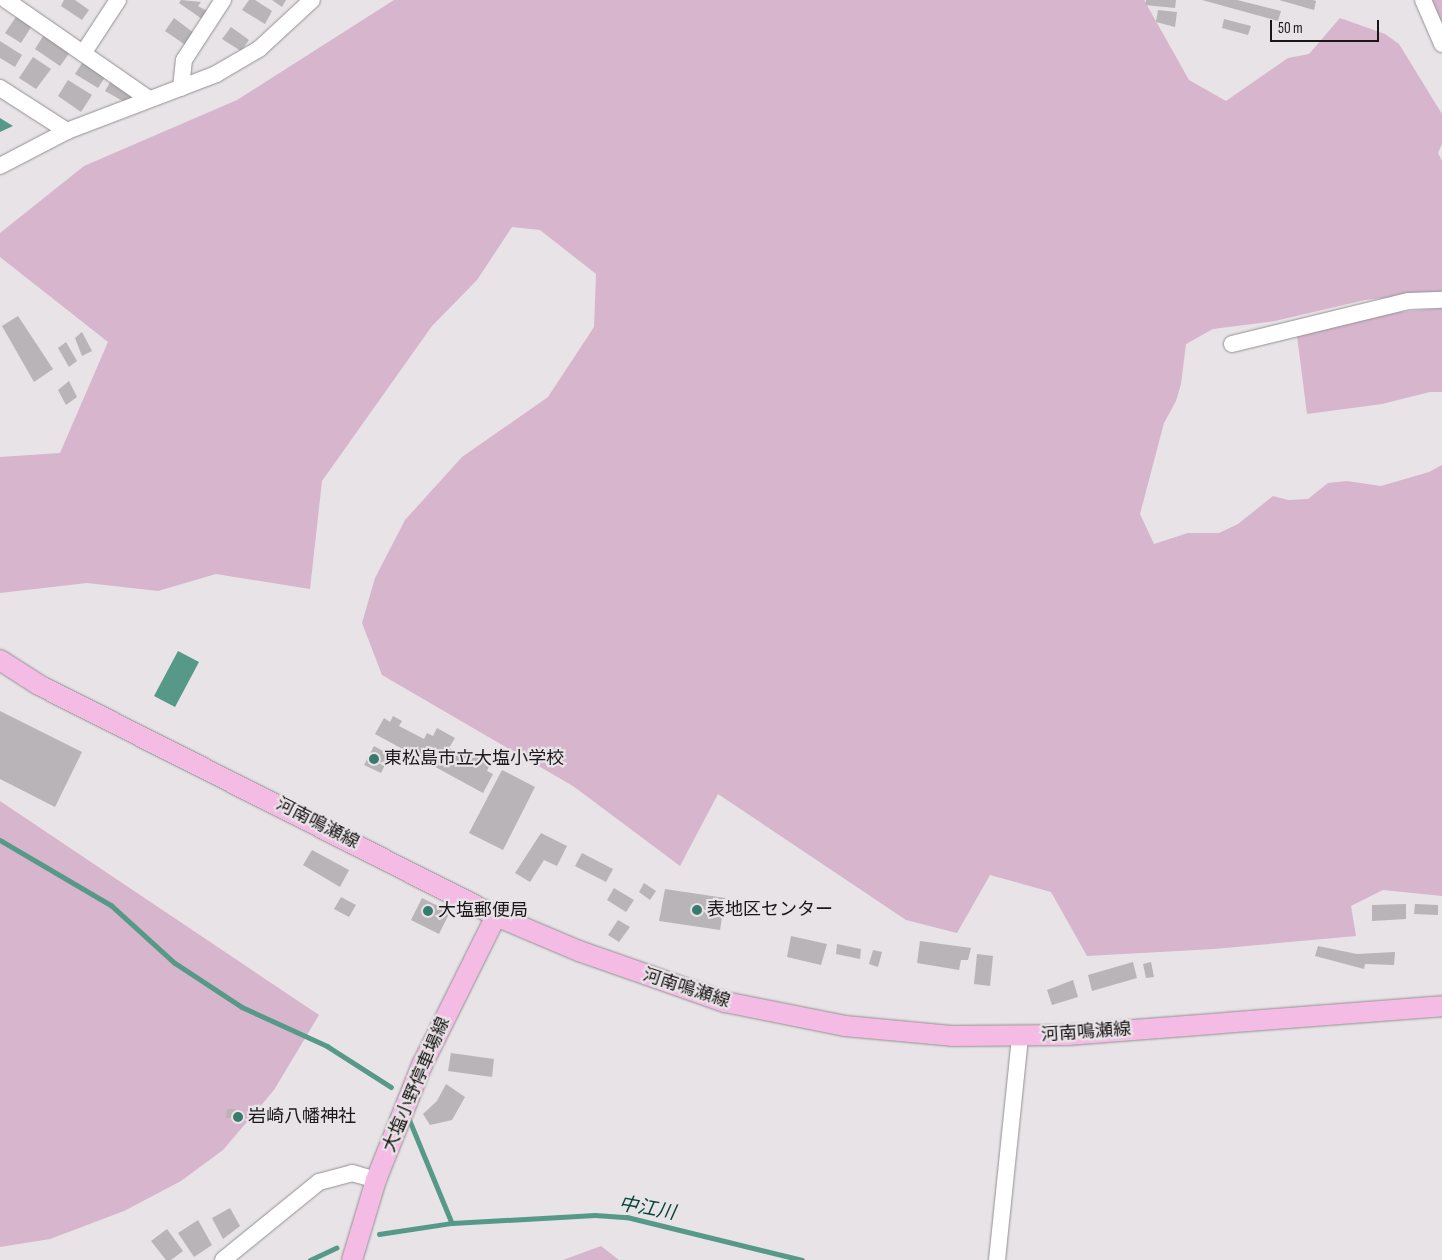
<!DOCTYPE html>
<meta charset="utf-8">
<style>
body{margin:0}
#map{position:relative;width:1442px;height:1260px;overflow:hidden;background:#e8e3e6;font-family:"Sofia Sans Condensed","Noto Sans JP",sans-serif}
div>[style]{position:absolute}
.green>*{inset:0;background:#d7b5cd}
.water>*{inset:0;background:#579989}
.stream>*{height:4.5px;margin:-2.25px;padding:0 2.25px;transform-origin:2.25px;border-radius:2.25px;background:#579989}
.building>*{inset:0;background:#b8b4b7}
.roads{filter:drop-shadow(0 0 1px #939092) drop-shadow(0 0 1px #939092)}
.minor>*{height:16px;margin:-8px;padding:0 8px;transform-origin:8px;border-radius:8px;background:#fff}
.major>*{height:20px;margin:-10px;padding:0 10px;transform-origin:10px;border-radius:10px;background:#f4bbe5}
.dots>*{width:14px;height:14px;translate:-50% -50%;box-sizing:border-box;border:2px solid #e8e3e6;border-radius:50%}
span{translate:-50% -50%;white-space:nowrap;text-align:center;line-height:1.15;-webkit-text-stroke:4.5px #e8e3e6;paint-order:stroke}
.poi-label{font-size:18px;color:#191718}
.left{translate:0 -50%;text-align:left}
.street-label{font-size:18px;color:#191718}
.water-label{font-size:19px;color:#044338;font-style:italic}
.scale{position:absolute;left:1270px;top:20px;width:109px;height:22px;box-sizing:border-box;border:2px solid #191718;border-top:0;padding-left:6px;font-size:15px;line-height:18px;white-space:nowrap;color:#191718;-webkit-text-stroke:4px #e8e3e6;paint-order:stroke}
</style>
<div id="map">
<div class="green">
<div style="clip-path:polygon(394px 0,1144px 0,1189px 80px,1226px 101px,1288px 58px,1309px 54px,1340px 18px,1385px 34px,1399px 44px,1442px 114px,1442px 144px,1438px 153px,1442px 161px,1442px 292px,1365px 300px,1275px 321px,1213px 329px,1186px 344px,1181px 384px,1176px 401px,1164px 423px,1140px 514px,1154px 544px,1188px 533px,1219px 533px,1238px 524px,1273px 496px,1288px 500px,1308px 499px,1328px 483px,1347px 481px,1381px 486px,1429px 472px,1442px 465px,1442px 896px,1383px 890px,1351px 906px,1356px 936px,1214px 949px,1087px 956px,1051px 892px,990px 875px,957px 933px,906px 920px,718px 794px,680px 866px,573px 786px,382px 675px,362px 623px,375px 578px,405px 520px,462px 457px,548px 397px,594px 327px,596px 274px,540px 230px,512px 227px,477px 280px,432px 326px,322px 481px,310px 589px,216px 574px,158px 591px,87px 583px,0 593px,0 457px,60px 453px,108px 342px,0 257px,0 233px,84px 166px,237px 100px)"></div>
<div style="clip-path:polygon(1432px 0,1442px 0,1442px 24px,1440px 19px)"></div>
<div style="clip-path:polygon(1442px 308px,1442px 392px,1430px 392px,1382px 404px,1307px 414px,1297px 336px,1388px 313px)"></div>
<div style="clip-path:polygon(0 801px,319px 1015px,274px 1090px,223px 1150px,181px 1181px,124px 1211px,50px 1239px,0 1247px)"></div>
<div style="clip-path:polygon(601px 1246px,619px 1260px,563px 1260px)"></div>
</div>
<div class="water">
<div style="clip-path:polygon(0 118px,13px 126px,0 132px)"></div>
<div style="clip-path:polygon(178px 651px,199px 662px,175px 707px,154px 696px)"></div>
</div>
<div class="stream">
<div style="left:0;top:840px;width:129px;rotate:30.4deg"></div>
<div style="left:111px;top:905px;width:86px;rotate:42.2deg"></div>
<div style="left:175px;top:963px;width:80px;rotate:33.3deg"></div>
<div style="left:242px;top:1007px;width:94px;rotate:24.6deg"></div>
<div style="left:327px;top:1046px;width:76px;rotate:32.6deg"></div>
<div style="left:410px;top:1121px;width:110px;rotate:67.6deg"></div>
<div style="left:379px;top:1234px;width:74px;rotate:-8.6deg"></div>
<div style="left:452px;top:1223px;width:143px;rotate:-3.2deg"></div>
<div style="left:595px;top:1215px;width:32px;rotate:4deg"></div>
<div style="left:627px;top:1217px;width:180px;rotate:13.8deg"></div>
<div style="left:310px;top:1260px;width:29px;rotate:-25deg"></div>
</div>
<div class="building">
<div style="clip-path:polygon(64px 0,75px 0,89px 10px,82px 20px,61px 6px)"></div>
<div style="clip-path:polygon(181px 0,201px 2px,198px 6px,207px 11px,202px 19px,179px 3px)"></div>
<div style="clip-path:polygon(249px 0,255px 0,272px 11px,265px 24px,242px 10px)"></div>
<div style="clip-path:polygon(272px 0,286px 0,282px 7px)"></div>
<div style="clip-path:polygon(1146px 0,1176px 0,1175px 8px,1145px 5px)"></div>
<div style="clip-path:polygon(1202px 0,1237px 0,1281px 11px,1278px 21px)"></div>
<div style="clip-path:polygon(1279px 0,1313px 0,1316px 1px,1314px 10px)"></div>
<div style="clip-path:polygon(1158px 10px,1177px 12px,1175px 27px,1156px 22px)"></div>
<div style="clip-path:polygon(18px 14px,33px 24px,21px 43px,5px 33px)"></div>
<div style="clip-path:polygon(174px 18px,194px 33px,187px 46px,165px 31px)"></div>
<div style="clip-path:polygon(1224px 19px,1251px 26px,1248px 35px,1222px 28px)"></div>
<div style="clip-path:polygon(231px 27px,249px 40px,241px 51px,222px 39px)"></div>
<div style="clip-path:polygon(45px 33px,71px 51px,60px 66px,35px 49px)"></div>
<div style="clip-path:polygon(0 41px,22px 55px,15px 67px,0 58px)"></div>
<div style="clip-path:polygon(33px 57px,51px 69px,36px 89px,19px 78px)"></div>
<div style="clip-path:polygon(86px 57px,109px 71px,98px 88px,75px 74px)"></div>
<div style="clip-path:polygon(117px 71px,141px 87px,128px 104px,105px 91px)"></div>
<div style="clip-path:polygon(68px 80px,92px 95px,81px 112px,58px 96px)"></div>
<div style="clip-path:polygon(18px 316px,53px 369px,34px 382px,2px 326px)"></div>
<div style="clip-path:polygon(82px 332px,92px 351px,82px 356px,75px 338px)"></div>
<div style="clip-path:polygon(66px 342px,77px 361px,69px 367px,58px 348px)"></div>
<div style="clip-path:polygon(69px 381px,77px 397px,66px 405px,58px 390px)"></div>
<div style="clip-path:polygon(0 711px,82px 752px,55px 807px,0 779px)"></div>
<div style="clip-path:polygon(393px 716px,402px 721px,399px 726px,424px 739px,427px 733px,433px 736px,437px 728px,455px 738px,449px 748px,468px 755px,466px 758px,471px 761px,475px 753px,491px 762px,487px 771px,493px 774px,483px 793px,375px 734px,384px 718px,390px 722px)"></div>
<div style="clip-path:polygon(374px 746px,390px 755px,381px 773px,364px 765px)"></div>
<div style="clip-path:polygon(502px 770px,535px 787px,503px 850px,469px 833px)"></div>
<div style="clip-path:polygon(541px 833px,567px 846px,557px 866px,544px 860px,530px 882px,515px 873px)"></div>
<div style="clip-path:polygon(312px 850px,349px 870px,340px 887px,303px 865px)"></div>
<div style="clip-path:polygon(582px 853px,613px 869px,606px 882px,575px 866px)"></div>
<div style="clip-path:polygon(644px 883px,656px 891px,650px 900px,639px 892px)"></div>
<div style="clip-path:polygon(614px 888px,634px 900px,626px 912px,607px 900px)"></div>
<div style="clip-path:polygon(665px 889px,725px 898px,720px 930px,659px 921px)"></div>
<div style="clip-path:polygon(341px 897px,356px 905px,349px 917px,334px 909px)"></div>
<div style="clip-path:polygon(422px 898px,450px 912px,439px 934px,411px 920px)"></div>
<div style="clip-path:polygon(1406px 904px,1406px 919px,1372px 921px,1372px 905px)"></div>
<div style="clip-path:polygon(1415px 904px,1438px 905px,1438px 915px,1414px 914px)"></div>
<div style="clip-path:polygon(618px 920px,630px 927px,619px 942px,608px 935px)"></div>
<div style="clip-path:polygon(791px 936px,827px 944px,821px 965px,787px 957px)"></div>
<div style="clip-path:polygon(920px 941px,971px 948px,968px 960px,961px 960px,959px 970px,917px 963px)"></div>
<div style="clip-path:polygon(837px 944px,861px 949px,860px 959px,836px 954px)"></div>
<div style="clip-path:polygon(1318px 946px,1357px 954px,1395px 952px,1394px 965px,1365px 964px,1364px 969px,1315px 956px)"></div>
<div style="clip-path:polygon(873px 950px,882px 952px,878px 967px,869px 964px)"></div>
<div style="clip-path:polygon(977px 954px,993px 956px,990px 986px,974px 984px)"></div>
<div style="clip-path:polygon(1133px 962px,1137px 978px,1092px 991px,1088px 975px)"></div>
<div style="clip-path:polygon(1151px 962px,1154px 977px,1146px 978px,1143px 964px)"></div>
<div style="clip-path:polygon(1073px 980px,1078px 997px,1052px 1005px,1047px 990px)"></div>
<div style="clip-path:polygon(451px 1053px,494px 1059px,492px 1077px,448px 1071px)"></div>
<div style="clip-path:polygon(446px 1084px,465px 1097px,452px 1120px,430px 1125px,423px 1114px,437px 1101px)"></div>
<div style="clip-path:polygon(227px 1109px,235px 1109px,235px 1118px,226px 1118px)"></div>
<div style="clip-path:polygon(230px 1208px,240px 1226px,223px 1239px,212px 1218px)"></div>
<div style="clip-path:polygon(198px 1220px,212px 1245px,194px 1257px,178px 1233px)"></div>
<div style="clip-path:polygon(167px 1229px,183px 1251px,171px 1260px,166px 1260px,151px 1241px)"></div>
</div>
<div class="roads">
<div class="minor">
<div style="left:6px;top:0;width:174px;rotate:34.7deg"></div>
<div style="left:1423px;top:0;width:48px;rotate:66.6deg"></div>
<div style="left:84px;top:52px;width:62px;rotate:-56.8deg"></div>
<div style="left:0;top:88px;width:80px;rotate:32.7deg"></div>
<div style="left:181px;top:88px;width:28px;rotate:-84deg"></div>
<div style="left:184px;top:60px;width:72px;rotate:-57deg"></div>
<div style="left:0;top:166px;width:76px;rotate:-27.6deg"></div>
<div style="left:67px;top:131px;width:160px;rotate:-20.9deg"></div>
<div style="left:216px;top:74px;width:50px;rotate:-30.2deg"></div>
<div style="left:259px;top:49px;width:72px;rotate:-42.8deg"></div>
<div style="left:1232px;top:344px;width:182px;rotate:-13.7deg"></div>
<div style="left:1409px;top:301px;width:33px;rotate:-2deg"></div>
<div style="left:223px;top:1260px;width:124px;rotate:-39.1deg"></div>
<div style="left:319px;top:1182px;width:34px;rotate:-15deg"></div>
<div style="left:352px;top:1173px;width:25px;rotate:16deg"></div>
<div style="left:997px;top:1260px;width:224px;rotate:-84.1deg"></div>
</div>
<div class="major">
<div style="left:0;top:660px;width:46px;rotate:32.7deg"></div>
<div style="left:39px;top:685px;width:512px;rotate:26.82deg"></div>
<div style="left:496px;top:916px;width:90px;rotate:22.9deg"></div>
<div style="left:579px;top:951px;width:155px;rotate:19.3deg"></div>
<div style="left:725px;top:1002px;width:122px;rotate:11.3deg"></div>
<div style="left:845px;top:1026px;width:107px;rotate:5.3deg"></div>
<div style="left:952px;top:1036px;width:116px;rotate:-0.5deg"></div>
<div style="left:1068px;top:1035px;width:375px;rotate:-4.4deg"></div>
<div style="left:352px;top:1260px;width:84px;rotate:-73.3deg"></div>
<div style="left:376px;top:1180px;width:124px;rotate:-68.2deg"></div>
<div style="left:422px;top:1065px;width:166px;rotate:-63.6deg"></div>
</div>
</div>
<div class="dots">
<div style="left:374px;top:759px;background:#387a6c"></div>
<div style="left:697px;top:910px;background:#387a6c"></div>
<div style="left:428px;top:911px;background:#387a6c"></div>
<div style="left:238px;top:1117px;background:#387a6c"></div>
</div>
<div class="poi-label">
<span class="left" style="left:384px;top:759px">東松島市立大塩小学校</span>
<span class="left" style="left:707px;top:910px">表地区センター</span>
<span class="left" style="left:438px;top:911px">大塩郵便局</span>
<span class="left" style="left:248px;top:1117px">岩崎八幡神社</span>
</div>
<div class="street-label">
<span style="left:317px;top:824px;rotate:27deg">河南鳴瀬線</span>
<span style="left:686px;top:989px;rotate:18deg">河南鳴瀬線</span>
<span style="left:1086px;top:1033px;rotate:-4deg">河南鳴瀬線</span>
<span style="left:417px;top:1085px;rotate:-67deg">大塩小野停車場線</span>
</div>
<div class="water-label">
<span style="left:647px;top:1209px;rotate:10deg">中江川</span>
</div>
<div class="scale">50 m</div>
</div>
